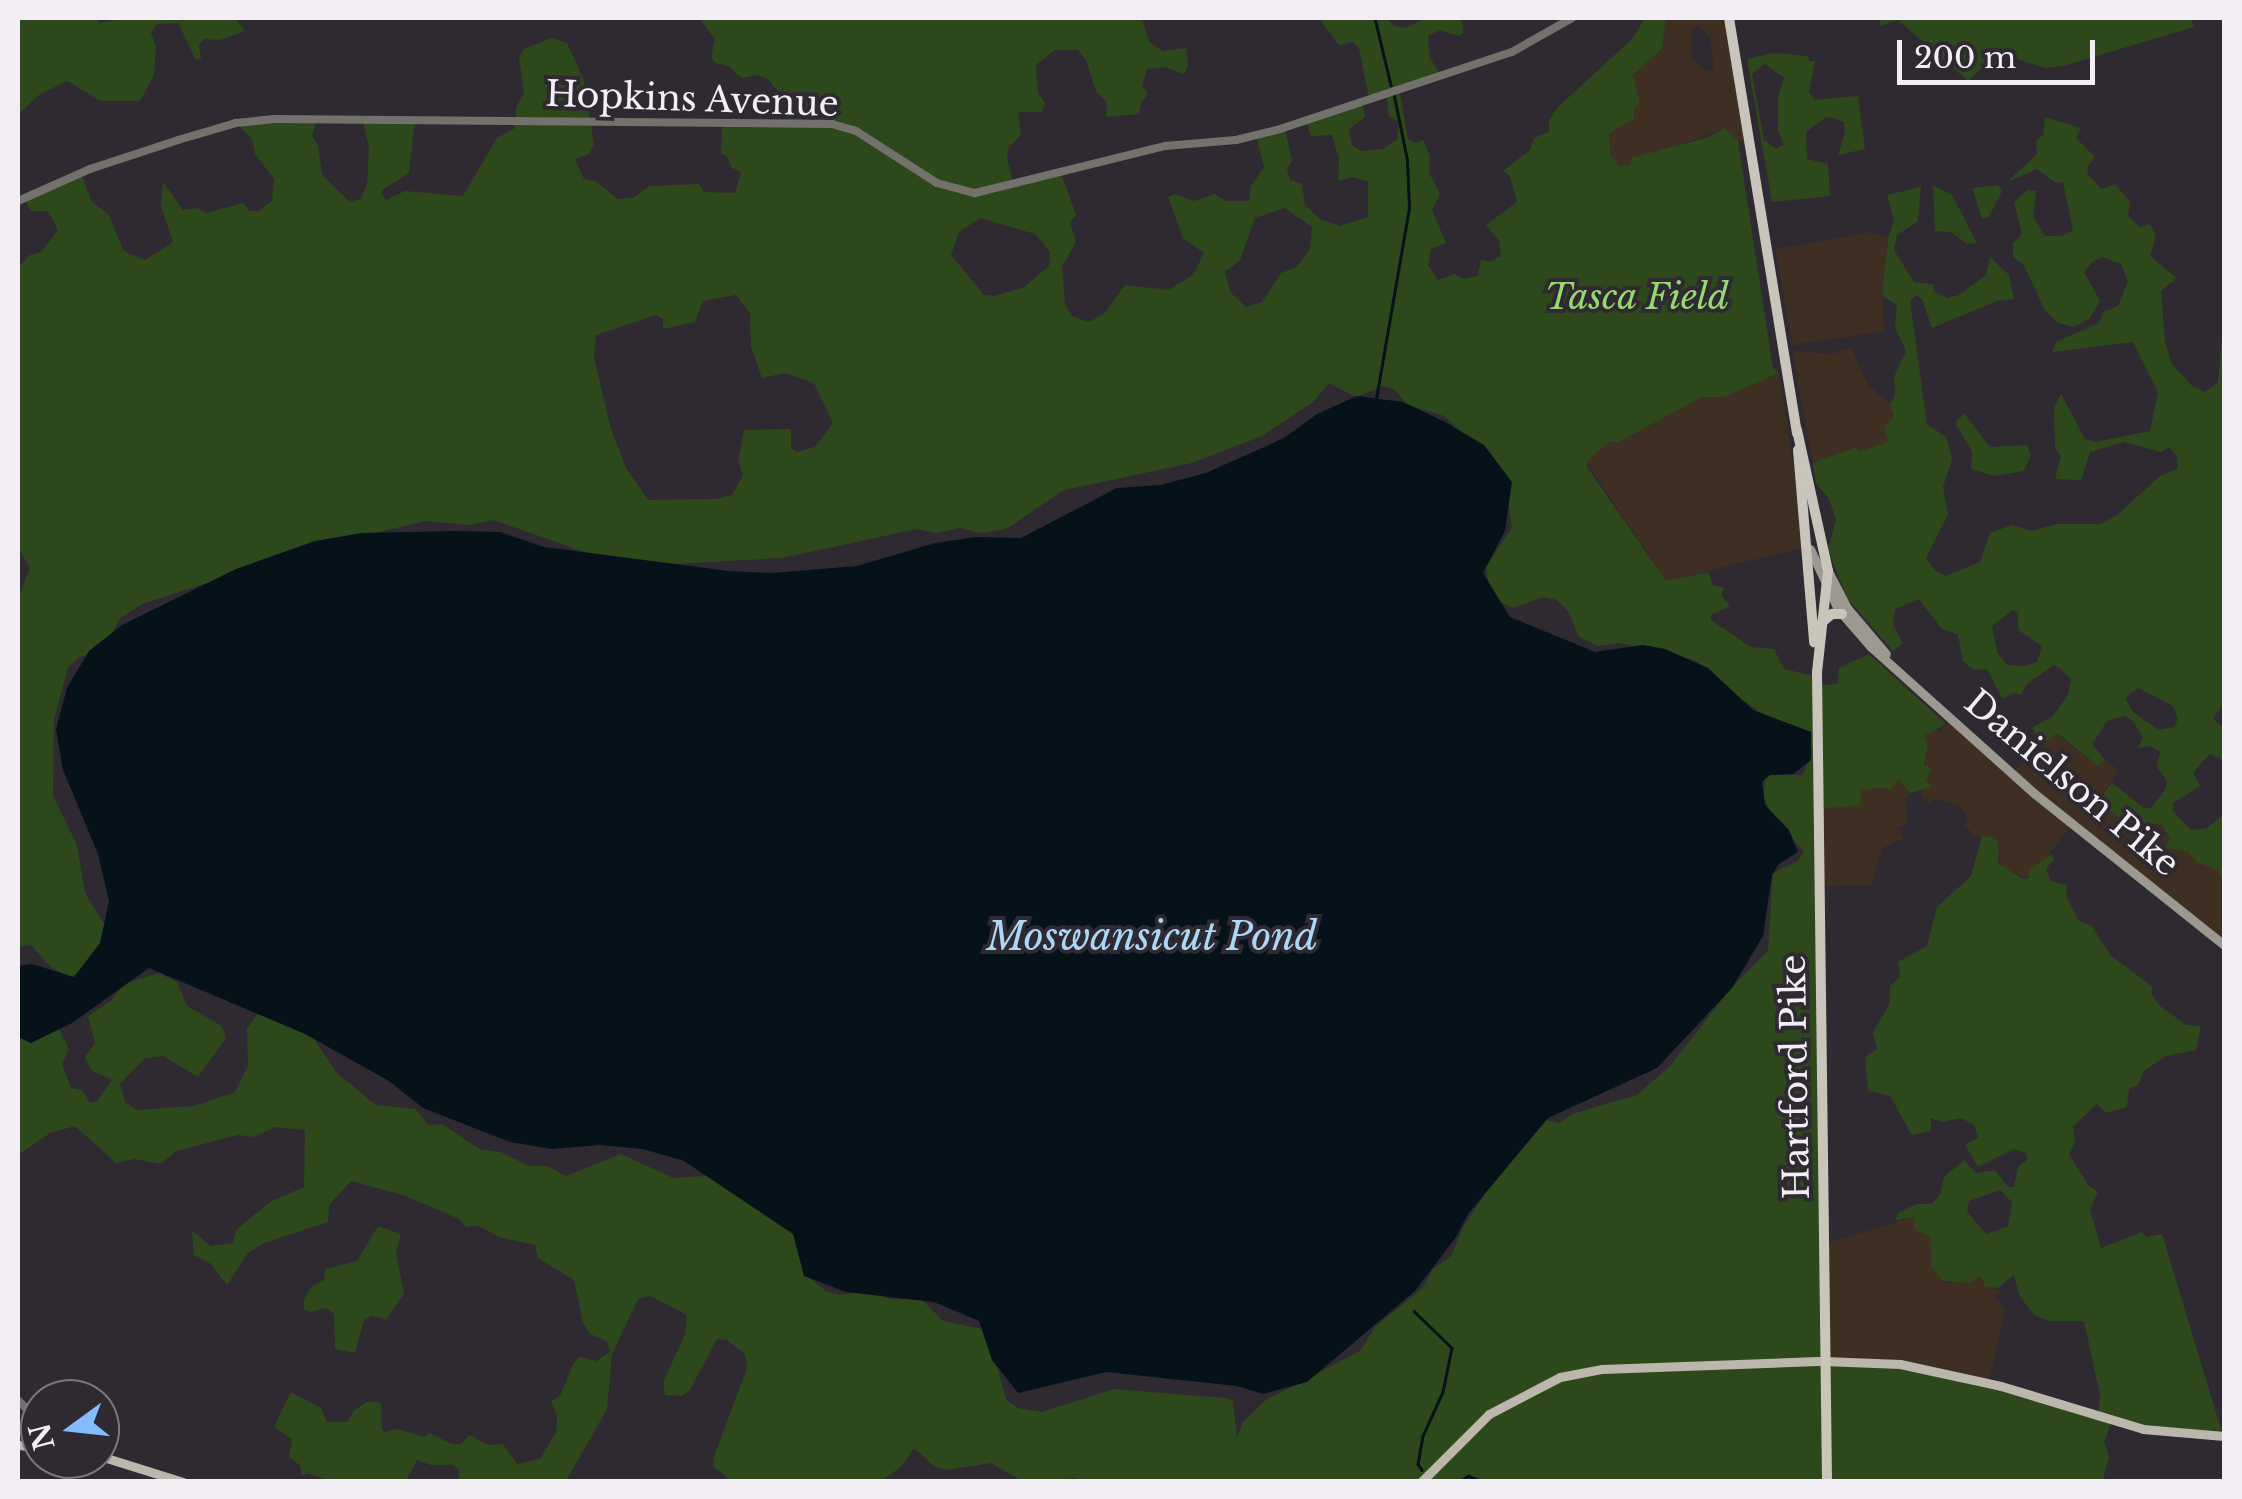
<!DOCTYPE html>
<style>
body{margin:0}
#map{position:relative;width:2242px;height:1499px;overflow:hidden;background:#2f2932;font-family:"Libre Baskerville",serif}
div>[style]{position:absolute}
.commercial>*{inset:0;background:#3f2f23}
.green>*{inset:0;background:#2d491c}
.water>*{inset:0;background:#05121a}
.stream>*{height:2.5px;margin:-1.25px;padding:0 1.25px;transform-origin:1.25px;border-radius:1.25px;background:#05121a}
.tertiary>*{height:8px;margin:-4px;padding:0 4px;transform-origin:4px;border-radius:4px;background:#73716c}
.secondary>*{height:9px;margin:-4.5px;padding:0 4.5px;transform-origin:4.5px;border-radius:4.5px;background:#9c9991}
.primary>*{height:9px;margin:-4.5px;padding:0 4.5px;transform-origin:4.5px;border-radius:4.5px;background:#bcb7ad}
.trunk>*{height:10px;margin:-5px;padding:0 5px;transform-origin:5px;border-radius:5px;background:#cac5ba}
span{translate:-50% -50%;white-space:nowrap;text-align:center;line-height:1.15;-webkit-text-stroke:8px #2f2932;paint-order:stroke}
.street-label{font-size:35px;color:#f2eef4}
.park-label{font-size:35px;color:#95da6e;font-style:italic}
.water-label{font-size:38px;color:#aad8f5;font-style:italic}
.frame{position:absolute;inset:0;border:20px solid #f2eef4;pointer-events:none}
.north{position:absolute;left:20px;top:1379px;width:100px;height:100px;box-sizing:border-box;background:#2f2932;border:2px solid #7d7880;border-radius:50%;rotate:255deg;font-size:28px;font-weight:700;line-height:40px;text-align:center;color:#f2eef4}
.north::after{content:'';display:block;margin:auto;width:35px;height:45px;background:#84bcfb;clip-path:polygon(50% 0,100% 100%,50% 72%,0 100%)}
.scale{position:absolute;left:1897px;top:40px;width:198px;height:45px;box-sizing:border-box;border:5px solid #f2eef4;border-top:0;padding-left:12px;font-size:30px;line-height:35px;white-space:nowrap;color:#f2eef4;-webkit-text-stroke:8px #2f2932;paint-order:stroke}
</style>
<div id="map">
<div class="commercial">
<div style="clip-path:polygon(evenodd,1666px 18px,1732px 18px,1751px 140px,1738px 141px,1725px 128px,1620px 167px,1610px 155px,1609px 133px,1633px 117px,1634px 106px,1640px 102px,1633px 76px,1662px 49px,1666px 18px,1699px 26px,1710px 37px,1714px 68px,1707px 72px,1692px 57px,1692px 27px,1699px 26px)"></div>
<div style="clip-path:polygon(1872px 232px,1888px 238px,1882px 296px,1884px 331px,1792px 345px,1775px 249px)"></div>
<div style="clip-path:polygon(1851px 347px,1868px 385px,1890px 404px,1894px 415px,1888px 442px,1858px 452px,1855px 447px,1813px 463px,1792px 351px,1833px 354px)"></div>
<div style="clip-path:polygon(1779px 373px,1806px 547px,1666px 581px,1586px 461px,1609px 442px,1619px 442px,1702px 397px)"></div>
<div style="clip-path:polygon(1953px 717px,2014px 770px,2055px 733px,2097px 765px,2105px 760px,2119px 770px,2098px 801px,2126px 823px,2161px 824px,2170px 838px,2166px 848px,2188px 852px,2196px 862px,2216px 869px,2224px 883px,2224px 941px,2073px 823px,2029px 879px,2005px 869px,1995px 855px,1998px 844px,1991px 837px,1976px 838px,1965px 825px,1968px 817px,1961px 807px,1938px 799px,1928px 803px,1921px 795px,1928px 746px,1924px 736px,1929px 731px,1941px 731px)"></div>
<div style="clip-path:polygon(1898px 779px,1910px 793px,1905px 800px,1908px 823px,1898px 828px,1904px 839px,1882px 848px,1872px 885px,1822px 886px,1821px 809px,1833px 808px,1862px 790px)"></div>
<div style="clip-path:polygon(1914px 1217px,1930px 1236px,1930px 1255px,1948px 1284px,1981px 1276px,1987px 1287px,2003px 1292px,1994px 1296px,2005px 1309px,1989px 1383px,1827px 1362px,1827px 1243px)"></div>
</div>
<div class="green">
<div style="clip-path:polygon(18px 18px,98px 18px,99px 23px,125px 18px,235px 18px,245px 31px,220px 40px,204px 39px,199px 45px,201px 59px,196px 60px,178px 23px,157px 24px,151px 33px,156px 47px,154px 75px,140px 101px,101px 101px,67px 81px,39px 95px,18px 115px)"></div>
<div style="clip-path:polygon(evenodd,699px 18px,1142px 18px,1149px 42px,1163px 51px,1186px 48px,1188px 66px,1184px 74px,1164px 67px,1147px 69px,1142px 86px,1148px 94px,1141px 102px,1139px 114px,1106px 117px,1107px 103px,1096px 91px,1086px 60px,1078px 50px,1055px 50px,1036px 65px,1038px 93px,1045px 103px,1042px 112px,1018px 112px,1021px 135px,1009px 147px,1007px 158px,1013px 183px,1061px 173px,1076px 215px,1070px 222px,1076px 242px,1062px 267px,1065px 304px,1072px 316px,1089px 322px,1104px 314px,1125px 285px,1169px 290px,1193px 275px,1204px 253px,1183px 238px,1168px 197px,1175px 194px,1194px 201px,1215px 194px,1225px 201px,1249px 201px,1251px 186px,1264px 167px,1256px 136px,1285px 128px,1292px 160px,1287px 169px,1290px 180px,1302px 184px,1305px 205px,1320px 219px,1340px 226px,1368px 217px,1368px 182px,1353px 177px,1338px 181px,1339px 159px,1332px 135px,1311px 136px,1306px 120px,1361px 100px,1365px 117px,1349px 129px,1352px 145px,1361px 151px,1383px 149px,1398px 139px,1398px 122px,1389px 116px,1386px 93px,1369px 97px,1359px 48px,1353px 42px,1339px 45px,1319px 18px,1387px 18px,1394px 26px,1406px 28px,1425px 18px,1462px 18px,1463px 33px,1459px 36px,1440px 30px,1428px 36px,1430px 58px,1440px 74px,1399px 88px,1408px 139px,1415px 143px,1423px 140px,1430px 156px,1429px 173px,1440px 194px,1432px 210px,1446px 243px,1431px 249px,1428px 265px,1438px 280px,1455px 274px,1464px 279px,1478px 276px,1481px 259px,1489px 262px,1501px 256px,1499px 241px,1486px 225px,1517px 202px,1510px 176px,1503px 171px,1530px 150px,1534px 138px,1549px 132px,1549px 121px,1557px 108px,1632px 39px,1645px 18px,1666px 18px,1662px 49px,1633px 75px,1640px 103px,1635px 106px,1633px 120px,1609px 133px,1610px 155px,1620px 167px,1631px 164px,1631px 158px,1706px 138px,1725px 128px,1738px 141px,1773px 368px,1779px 373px,1724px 397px,1702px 397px,1619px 442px,1609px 442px,1587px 461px,1587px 467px,1666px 581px,1708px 572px,1713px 585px,1724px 588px,1721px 595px,1730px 606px,1711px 615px,1711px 620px,1751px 647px,1774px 649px,1784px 669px,1818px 677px,1820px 685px,1838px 684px,1839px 668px,1869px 654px,1946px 724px,1924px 736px,1928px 746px,1924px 764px,1932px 769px,1926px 780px,1932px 787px,1910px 793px,1898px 779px,1890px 790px,1884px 787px,1862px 790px,1860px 805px,1821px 809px,1827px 1361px,1897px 1363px,2098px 1416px,2100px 1395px,2084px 1321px,2049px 1321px,2034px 1315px,2019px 1295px,2014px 1275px,1998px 1288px,1986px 1287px,1980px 1276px,1969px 1283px,1943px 1281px,1931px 1266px,1930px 1236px,1915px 1230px,1914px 1217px,1896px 1220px,1898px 1213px,1916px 1204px,1931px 1204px,1940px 1195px,1944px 1177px,1964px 1160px,1976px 1173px,1995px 1170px,2008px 1187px,2014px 1187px,2018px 1167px,2028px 1159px,2026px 1153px,2014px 1149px,1978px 1167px,1965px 1145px,1978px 1137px,1974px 1125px,1961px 1118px,1941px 1122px,1931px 1118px,1931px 1131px,1912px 1135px,1890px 1096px,1868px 1091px,1865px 1057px,1877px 1049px,1873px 1032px,1889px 1005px,1890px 986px,1900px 977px,1898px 962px,1927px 946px,1937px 907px,1971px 876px,1982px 836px,1991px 837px,1998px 841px,1998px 863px,2023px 879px,2029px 878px,2029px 870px,2051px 854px,2054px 859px,2046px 869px,2051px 881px,2067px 885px,2066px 896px,2079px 921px,2091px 925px,2110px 955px,2153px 987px,2151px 993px,2160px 1006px,2186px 1025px,2201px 1026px,2196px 1050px,2166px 1056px,2144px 1071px,2138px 1085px,2129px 1089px,2127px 1107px,2107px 1113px,2097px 1104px,2073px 1126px,2075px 1142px,2069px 1154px,2088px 1185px,2098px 1192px,2090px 1210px,2101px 1248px,2142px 1232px,2146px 1237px,2162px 1234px,2223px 1436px,2112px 1421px,2104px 1442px,2109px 1456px,2103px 1480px,2161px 1482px,1088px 1482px,1075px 1478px,1024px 1482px,991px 1463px,947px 1470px,935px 1467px,914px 1448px,902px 1466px,881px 1481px,731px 1481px,714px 1467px,713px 1459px,747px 1368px,745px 1354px,727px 1340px,717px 1339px,690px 1390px,682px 1396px,665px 1395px,663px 1383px,685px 1334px,687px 1315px,650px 1296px,638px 1299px,612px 1354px,607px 1409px,566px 1481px,458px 1481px,459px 1470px,453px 1465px,431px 1465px,417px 1460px,406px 1481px,331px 1481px,307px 1473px,301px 1476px,301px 1466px,289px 1457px,292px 1439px,274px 1427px,291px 1392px,321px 1408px,327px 1422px,348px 1422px,353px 1411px,369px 1401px,381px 1403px,382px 1430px,385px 1432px,397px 1429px,425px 1437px,429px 1433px,452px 1444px,461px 1444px,470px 1435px,488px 1445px,503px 1444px,517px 1464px,540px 1459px,556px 1432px,557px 1416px,551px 1401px,560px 1396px,573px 1364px,579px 1357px,597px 1361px,610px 1352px,607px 1341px,590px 1334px,583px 1323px,574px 1280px,538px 1258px,535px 1245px,499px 1237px,479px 1226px,466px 1227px,459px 1219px,406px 1196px,351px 1181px,329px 1205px,328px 1222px,264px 1243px,248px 1253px,227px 1285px,211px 1264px,194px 1255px,192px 1231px,211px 1246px,233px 1243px,236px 1230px,270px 1202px,304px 1187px,305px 1130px,275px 1127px,254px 1137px,238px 1135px,176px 1151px,161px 1164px,134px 1159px,116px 1163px,75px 1126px,50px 1133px,18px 1155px,18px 1024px,59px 1029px,69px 1049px,62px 1064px,71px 1088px,82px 1090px,90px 1103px,97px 1101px,112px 1080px,91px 1070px,85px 1057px,95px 1043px,88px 1016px,111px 1001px,124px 984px,159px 973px,177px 982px,187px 1006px,222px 1026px,226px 1038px,198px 1077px,163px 1056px,145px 1058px,120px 1084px,125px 1102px,136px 1110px,194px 1106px,235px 1092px,248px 1066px,247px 1028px,260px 1011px,305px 1026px,337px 1073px,376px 1105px,415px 1109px,429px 1125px,442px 1124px,479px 1149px,501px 1152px,529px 1166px,548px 1166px,566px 1176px,621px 1154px,673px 1178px,722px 1175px,769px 1200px,803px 1247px,803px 1273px,826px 1291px,839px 1295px,869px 1290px,889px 1299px,922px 1300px,943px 1321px,988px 1330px,1006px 1400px,1018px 1408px,1042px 1412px,1114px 1389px,1225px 1398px,1233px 1400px,1237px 1438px,1243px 1422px,1266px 1400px,1360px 1351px,1376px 1326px,1423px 1288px,1432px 1270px,1451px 1256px,1464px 1226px,1494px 1180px,1540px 1123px,1547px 1120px,1559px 1123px,1572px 1114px,1637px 1095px,1670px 1066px,1732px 987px,1768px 951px,1773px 873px,1798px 861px,1804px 851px,1778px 826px,1764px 798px,1765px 775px,1802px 775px,1812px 754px,1809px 733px,1774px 723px,1745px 701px,1732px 700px,1697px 661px,1619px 643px,1598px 646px,1579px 637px,1568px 611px,1557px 600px,1544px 597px,1512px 608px,1501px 602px,1489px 586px,1486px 567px,1512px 527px,1506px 486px,1468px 438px,1444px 416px,1408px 405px,1394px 389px,1383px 386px,1356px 397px,1329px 383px,1313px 402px,1262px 436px,1192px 463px,1064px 490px,1006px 529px,981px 533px,960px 528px,936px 533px,917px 529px,782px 558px,655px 565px,590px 554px,494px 520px,469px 525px,426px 521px,327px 544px,142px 604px,119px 619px,103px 652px,79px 657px,68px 668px,54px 719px,53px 796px,77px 845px,85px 893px,110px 933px,79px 973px,70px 977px,52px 968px,31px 945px,18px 947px,18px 599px,30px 568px,18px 548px,18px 267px,30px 255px,41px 252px,58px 230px,48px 211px,31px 211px,24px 198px,81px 174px,92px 202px,108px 214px,124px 251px,145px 260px,173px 242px,161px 206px,163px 182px,183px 210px,198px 208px,206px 213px,243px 203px,250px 211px,259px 211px,272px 201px,274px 179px,255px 154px,252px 139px,237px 124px,317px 121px,312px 136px,318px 145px,322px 175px,350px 202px,360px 199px,367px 185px,369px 148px,363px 121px,415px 121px,409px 173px,385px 188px,381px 193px,386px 200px,405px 191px,463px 196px,497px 138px,515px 128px,516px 108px,524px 93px,519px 57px,524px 49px,552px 38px,567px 43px,584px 80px,594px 145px,589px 154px,575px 159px,584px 179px,595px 181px,618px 199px,633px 198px,649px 186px,699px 184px,704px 192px,735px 193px,741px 173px,731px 167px,727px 156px,721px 154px,722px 124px,789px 123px,788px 104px,769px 80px,758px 75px,742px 78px,728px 66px,715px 63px,711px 57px,715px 39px,699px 18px,1285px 208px,1312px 227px,1310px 250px,1296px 267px,1281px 273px,1262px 302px,1246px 307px,1230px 292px,1225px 272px,1240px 260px,1255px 218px,1285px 208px,699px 18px,980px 218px,1035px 234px,1050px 252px,1049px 266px,1024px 287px,995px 296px,984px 295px,951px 255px,959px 232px,980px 218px,699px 18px,736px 295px,750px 313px,751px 347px,762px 378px,785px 373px,814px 383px,833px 423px,815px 447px,797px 452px,791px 448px,791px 429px,744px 430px,738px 462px,743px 475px,732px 495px,716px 499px,648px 500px,626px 468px,611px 429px,594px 358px,596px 335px,656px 315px,663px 319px,663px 329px,695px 322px,703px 301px,736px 295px,699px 18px,2000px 1190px,2012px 1202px,2008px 1226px,1986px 1234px,1967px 1212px,1969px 1201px,2000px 1190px)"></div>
<div style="clip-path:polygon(1879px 18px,2191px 18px,2194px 27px,2063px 66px,2045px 68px,2005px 55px,1992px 59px,1968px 81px,1898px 20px,1881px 26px)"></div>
<div style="clip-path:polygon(evenodd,1773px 53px,1808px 56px,1809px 61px,1815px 61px,1809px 92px,1814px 100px,1858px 96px,1865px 149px,1838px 155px,1845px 132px,1844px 122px,1834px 118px,1826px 117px,1806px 132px,1807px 159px,1828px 164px,1830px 196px,1772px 202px,1747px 59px,1773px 53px,1765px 64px,1784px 78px,1778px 96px,1778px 131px,1784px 144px,1776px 149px,1764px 140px,1752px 74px,1765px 64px)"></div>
<div style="clip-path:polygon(evenodd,2045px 117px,2081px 128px,2076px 138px,2095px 157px,2087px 167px,2088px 175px,2102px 189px,2115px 184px,2130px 202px,2128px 216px,2140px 227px,2150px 224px,2156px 236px,2150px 256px,2177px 278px,2161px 291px,2165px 342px,2172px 364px,2192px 386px,2205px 392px,2218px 382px,2224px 311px,2224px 685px,2222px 706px,2213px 718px,2224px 729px,2224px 760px,2210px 754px,2203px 761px,2193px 773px,2200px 786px,2173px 803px,2173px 811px,2191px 830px,2207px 828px,2224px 814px,2224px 883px,2216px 869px,2196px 862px,2188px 852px,2165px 848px,2170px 838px,2161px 824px,2126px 823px,2098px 801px,2112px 783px,2144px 808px,2151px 808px,2165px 790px,2167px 781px,2157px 767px,2160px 752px,2151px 746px,2138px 748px,2143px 738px,2133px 721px,2124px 716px,2107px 721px,2092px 744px,2105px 760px,2097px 765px,2057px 733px,2033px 751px,2037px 740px,2033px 727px,2053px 716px,2068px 695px,2071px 680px,2062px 670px,2054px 665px,2027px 684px,2021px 695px,2014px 693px,2002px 699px,1987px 669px,1974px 670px,1963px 661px,1958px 635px,1941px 628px,1919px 599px,1895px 609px,1893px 624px,1903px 643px,1893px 651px,1847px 598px,1828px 550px,1836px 520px,1829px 499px,1816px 483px,1813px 463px,1856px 447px,1858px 452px,1888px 442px,1884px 428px,1894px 416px,1890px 404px,1895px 396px,1894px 377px,1906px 351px,1895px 327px,1897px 305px,1882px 296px,1888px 238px,1894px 221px,1887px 195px,1921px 187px,1918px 221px,1897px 235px,1894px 250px,1914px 282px,1932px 284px,1935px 292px,1948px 298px,1959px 295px,1986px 275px,1990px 257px,2009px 275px,2014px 299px,1997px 301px,1932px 328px,1922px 299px,1916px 295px,1910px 301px,1927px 424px,1946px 437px,1952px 459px,1943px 487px,1948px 515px,1926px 558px,1935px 570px,1946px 576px,1980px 562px,1990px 533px,2012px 525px,2032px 531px,2057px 524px,2101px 524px,2117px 515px,2160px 476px,2178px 468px,2177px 456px,2169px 447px,2161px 452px,2124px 442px,2090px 452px,2081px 480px,2055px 479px,2061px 457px,2055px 448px,2054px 407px,2061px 394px,2085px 439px,2096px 442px,2150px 431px,2158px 392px,2133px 342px,2052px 352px,2056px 342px,2099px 323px,2104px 312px,2118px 306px,2128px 281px,2121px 264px,2102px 257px,2092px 262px,2084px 272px,2100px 301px,2089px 319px,2074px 327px,2058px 323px,2044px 309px,2024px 265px,2013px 257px,2013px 243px,2022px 234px,2014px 202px,2027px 190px,2036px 191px,2033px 216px,2045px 236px,2062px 236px,2073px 230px,2063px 182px,2056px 183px,2037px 169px,2007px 182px,2037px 154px,2036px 141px,2043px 135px,2045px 117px,2013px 610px,2018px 613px,2018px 630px,2042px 646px,2037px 662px,2025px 666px,2007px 665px,1997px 652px,1992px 626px,2013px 610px,2045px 117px,2138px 688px,2173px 706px,2178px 719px,2174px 727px,2159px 730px,2133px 712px,2125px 698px,2138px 688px)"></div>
<div style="clip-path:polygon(1933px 185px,1952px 195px,1977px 243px,1967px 244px,1951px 232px,1935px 231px)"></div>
<div style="clip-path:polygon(1998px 185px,2002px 191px,1994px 207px,1988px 218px,1982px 218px,1972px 188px)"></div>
<div style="clip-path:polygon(1964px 413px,1990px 447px,2027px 445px,2031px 455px,2024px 471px,1994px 476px,1971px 469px,1972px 452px,1955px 422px)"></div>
<div style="clip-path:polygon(378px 1226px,401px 1234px,396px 1253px,404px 1294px,386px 1319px,372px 1316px,364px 1320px,355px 1353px,335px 1349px,334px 1314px,326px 1308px,310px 1312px,304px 1309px,304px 1300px,311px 1287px,324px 1280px,325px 1269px,357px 1261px)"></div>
</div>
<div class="water">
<div style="clip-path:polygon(1357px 396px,1403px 402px,1445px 422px,1484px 445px,1512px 482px,1505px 531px,1483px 573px,1510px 617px,1595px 652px,1643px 645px,1665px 649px,1708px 668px,1753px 710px,1811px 732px,1811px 760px,1793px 774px,1770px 775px,1762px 782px,1765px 805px,1789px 830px,1798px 852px,1779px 864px,1772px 875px,1763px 936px,1732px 988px,1657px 1068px,1548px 1118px,1468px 1214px,1456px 1237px,1415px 1291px,1307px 1382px,1263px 1394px,1237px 1386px,1106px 1372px,1018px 1393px,992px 1360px,979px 1321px,934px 1302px,846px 1292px,804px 1276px,793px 1234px,684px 1161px,643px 1149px,600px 1145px,552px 1149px,510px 1142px,423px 1108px,389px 1081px,305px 1034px,149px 968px,72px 1023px,31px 1043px,18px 1037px,18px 966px,32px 964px,74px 977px,100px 943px,109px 901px,98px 854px,63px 770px,56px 729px,67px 688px,89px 651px,122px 625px,236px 569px,315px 541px,362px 533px,455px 531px,500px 532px,544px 547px,729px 571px,772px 573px,857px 566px,935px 543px,976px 537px,1021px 538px,1117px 488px,1160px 485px,1206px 473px,1284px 438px,1317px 414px)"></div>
</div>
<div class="stream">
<div style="left:1375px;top:18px;width:69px;rotate:76.6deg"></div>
<div style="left:1376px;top:399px;width:194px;rotate:-80.2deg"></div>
<div style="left:1409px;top:208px;width:48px;rotate:-92.4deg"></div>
<div style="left:1407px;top:160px;width:65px;rotate:-101.5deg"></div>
<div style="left:1414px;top:1311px;width:53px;rotate:44.2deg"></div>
<div style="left:1452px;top:1348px;width:45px;rotate:101.6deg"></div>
<div style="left:1443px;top:1392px;width:48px;rotate:114.4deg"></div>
<div style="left:1423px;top:1436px;width:28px;rotate:100deg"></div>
<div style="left:1418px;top:1464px;width:7px;rotate:56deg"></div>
<div style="left:1433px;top:1480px;width:3px;rotate:45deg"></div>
<div style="left:1458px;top:1482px;width:12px;rotate:-31deg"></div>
<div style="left:1468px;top:1476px;width:17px;rotate:21deg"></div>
</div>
<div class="tertiary">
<div style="left:18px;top:201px;width:79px;rotate:-24deg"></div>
<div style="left:90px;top:169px;width:93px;rotate:-18.2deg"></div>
<div style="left:178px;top:140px;width:60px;rotate:-16.3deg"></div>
<div style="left:236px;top:123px;width:38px;rotate:-6deg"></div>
<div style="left:274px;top:119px;width:558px;rotate:0.51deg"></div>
<div style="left:832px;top:124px;width:25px;rotate:16deg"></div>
<div style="left:856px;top:131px;width:96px;rotate:32.7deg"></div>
<div style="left:937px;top:183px;width:39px;rotate:15deg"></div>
<div style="left:975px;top:193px;width:196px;rotate:-13.9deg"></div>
<div style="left:1165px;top:146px;width:71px;rotate:-4.8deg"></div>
<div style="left:1236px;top:140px;width:45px;rotate:-14deg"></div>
<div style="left:1280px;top:129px;width:244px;rotate:-18.4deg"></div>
<div style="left:1512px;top:52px;width:69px;rotate:-29.5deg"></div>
<div style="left:18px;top:1400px;width:33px;rotate:47deg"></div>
</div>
<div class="secondary">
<div style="left:1810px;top:549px;width:66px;rotate:65deg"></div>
<div style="left:1838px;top:609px;width:50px;rotate:49deg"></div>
<div style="left:1871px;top:647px;width:220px;rotate:41.9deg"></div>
<div style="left:2035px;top:794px;width:242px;rotate:38.6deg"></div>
<div style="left:1828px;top:571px;width:42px;rotate:62.8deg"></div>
<div style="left:1847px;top:608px;width:60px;rotate:49.7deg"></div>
</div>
<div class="primary">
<div style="left:18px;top:1445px;width:22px;rotate:5deg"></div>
<div style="left:100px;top:1456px;width:87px;rotate:17.4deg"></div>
<div style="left:1421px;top:1482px;width:96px;rotate:-45deg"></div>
<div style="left:1489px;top:1414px;width:80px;rotate:-27.5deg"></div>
<div style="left:1560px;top:1377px;width:43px;rotate:-10.8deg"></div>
<div style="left:1602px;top:1369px;width:222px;rotate:-2.1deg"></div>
<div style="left:1824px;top:1361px;width:76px;rotate:2.3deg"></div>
<div style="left:1900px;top:1364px;width:103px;rotate:12.3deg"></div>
<div style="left:2001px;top:1386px;width:148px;rotate:16.8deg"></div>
<div style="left:2143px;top:1429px;width:81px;rotate:4.9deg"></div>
</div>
<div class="trunk">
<div style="left:1729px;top:18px;width:421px;rotate:80.7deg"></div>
<div style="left:1797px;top:430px;width:144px;rotate:77.6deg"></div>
<div style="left:1828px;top:571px;width:103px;rotate:96.2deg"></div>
<div style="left:1817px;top:673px;width:809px;rotate:89.29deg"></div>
<div style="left:1798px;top:450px;width:193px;rotate:85.2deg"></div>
<div style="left:1822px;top:622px;width:13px;rotate:-39deg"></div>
<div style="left:1832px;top:614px;width:10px"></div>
</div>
<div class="street-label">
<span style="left:692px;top:99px;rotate:2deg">Hopkins Avenue</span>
<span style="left:2072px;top:783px;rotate:40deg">Danielson Pike</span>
<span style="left:1795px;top:1077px;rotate:-91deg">Hartford Pike</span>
</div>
<div class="park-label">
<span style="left:1637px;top:297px">Tasca Field</span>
</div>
<div class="water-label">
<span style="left:1152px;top:937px">Moswansicut Pond</span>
</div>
<div class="frame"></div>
<div class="north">N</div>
<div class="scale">200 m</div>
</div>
